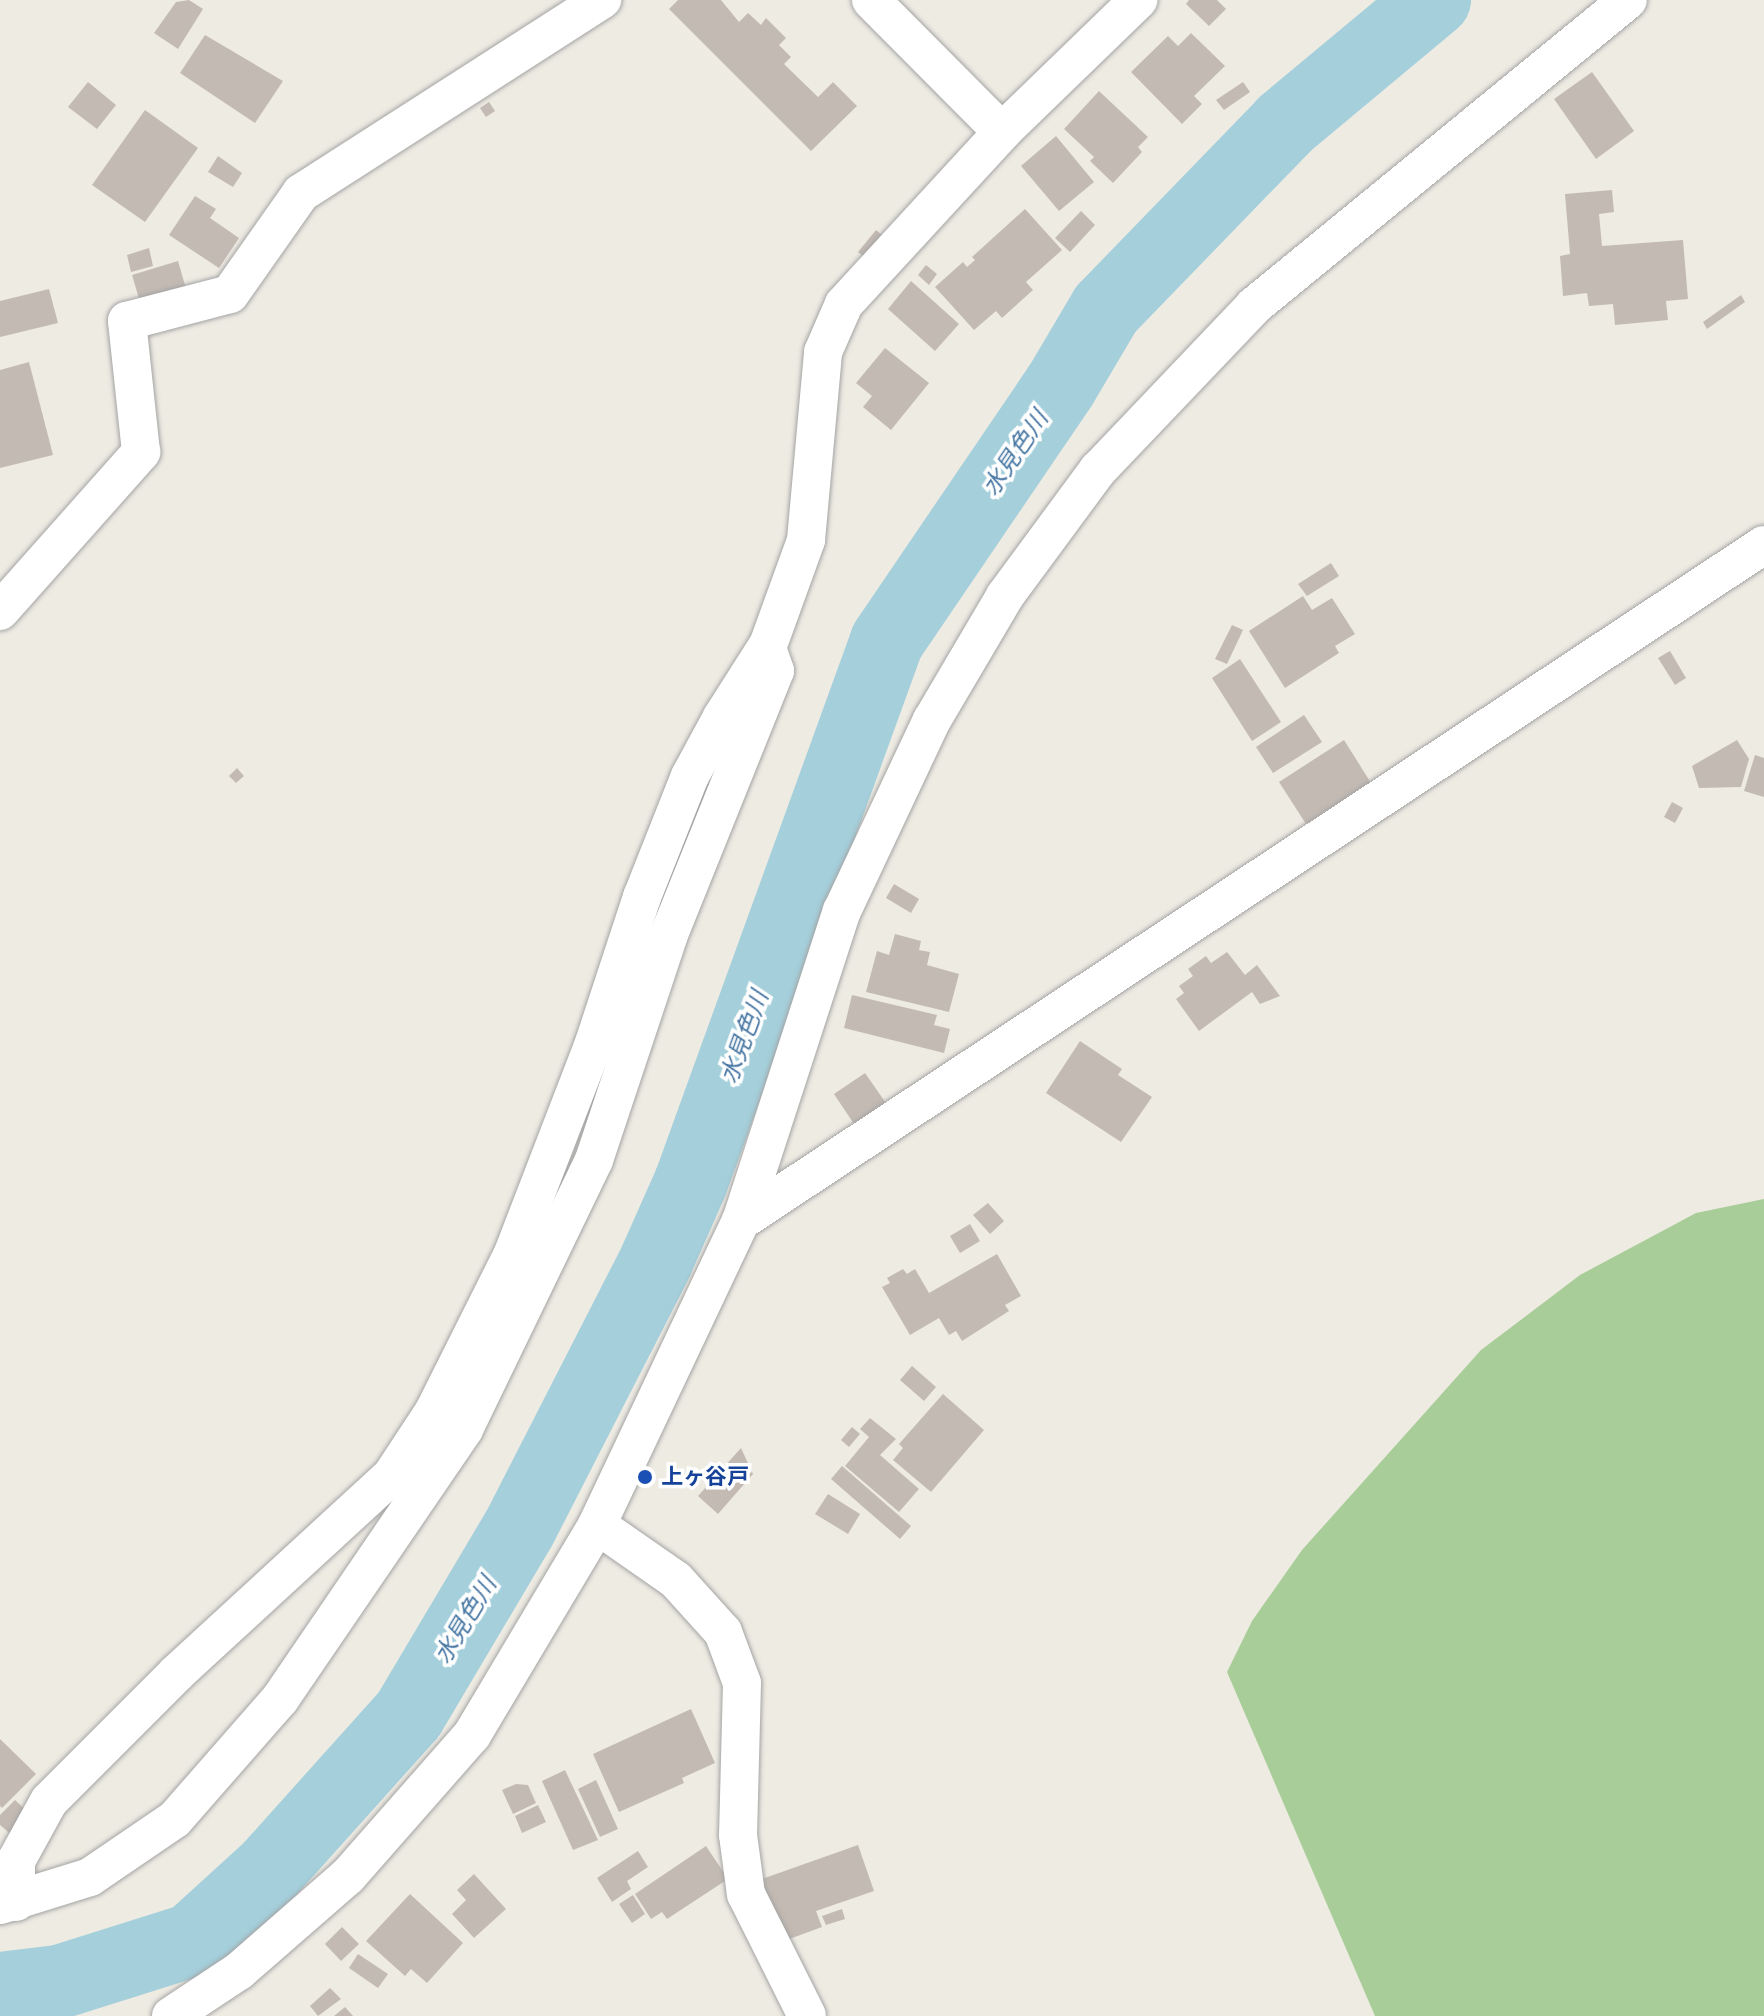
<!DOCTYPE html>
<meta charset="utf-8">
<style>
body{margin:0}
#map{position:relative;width:1764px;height:2016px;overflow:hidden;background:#eeebe3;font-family:"DM Sans","Noto Sans JP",sans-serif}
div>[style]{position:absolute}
.forest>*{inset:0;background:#a8cd98}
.river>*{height:74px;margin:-37px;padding:0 37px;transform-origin:37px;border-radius:37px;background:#a4cfdb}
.building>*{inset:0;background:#c3bab3}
.roads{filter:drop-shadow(0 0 2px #a4a4a4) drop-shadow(0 0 2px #a4a4a4)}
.minor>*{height:38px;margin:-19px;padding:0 19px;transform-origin:19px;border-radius:19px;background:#fff}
.dots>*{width:22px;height:22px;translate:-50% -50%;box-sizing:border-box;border:4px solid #fff;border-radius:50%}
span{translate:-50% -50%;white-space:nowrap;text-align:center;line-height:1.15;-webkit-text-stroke:7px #fff;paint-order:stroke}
.transit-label{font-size:22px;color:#164399;font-weight:700}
.left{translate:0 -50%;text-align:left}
.water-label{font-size:24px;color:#4877a3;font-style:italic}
</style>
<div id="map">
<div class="forest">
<div style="clip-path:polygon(1764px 1199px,1764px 2016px,1375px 2016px,1227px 1672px,1252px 1621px,1302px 1550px,1481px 1350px,1580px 1275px,1696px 1213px)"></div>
</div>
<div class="river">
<div style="left:0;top:1989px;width:59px;rotate:-6.8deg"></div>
<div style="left:59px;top:1982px;width:139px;rotate:-17.5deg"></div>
<div style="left:192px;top:1940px;width:105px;rotate:-42.3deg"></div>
<div style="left:270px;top:1869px;width:208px;rotate:-48.1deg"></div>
<div style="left:409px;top:1714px;width:215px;rotate:-59.3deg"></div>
<div style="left:519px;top:1529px;width:301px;rotate:-62.9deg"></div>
<div style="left:656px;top:1261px;width:86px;rotate:-66.1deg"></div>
<div style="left:691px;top:1182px;width:575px;rotate:-70.08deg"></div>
<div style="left:887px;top:641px;width:310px;rotate:-55.8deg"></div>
<div style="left:1061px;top:385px;width:88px;rotate:-59.4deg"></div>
<div style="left:1106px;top:309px;width:257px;rotate:-45.9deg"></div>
<div style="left:1285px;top:124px;width:194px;rotate:-39.8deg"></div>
</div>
<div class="building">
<div style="clip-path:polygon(189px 0,203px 9px,178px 49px,154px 33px,176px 2px)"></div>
<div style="clip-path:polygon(678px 0,721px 0,739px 22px,748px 13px,761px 25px,766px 18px,786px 38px,779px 45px,791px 57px,784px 64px,818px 97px,833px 82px,857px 106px,811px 151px,669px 9px)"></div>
<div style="clip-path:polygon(1189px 0,1217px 0,1226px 9px,1209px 26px,1186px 4px)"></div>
<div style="clip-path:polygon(1191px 33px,1225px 66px,1194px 96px,1202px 104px,1182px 124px,1131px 72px,1168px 36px,1178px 46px)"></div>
<div style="clip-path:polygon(205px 35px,283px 81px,255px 123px,180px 73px)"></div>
<div style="clip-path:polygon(1592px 72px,1634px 131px,1596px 159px,1554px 99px)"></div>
<div style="clip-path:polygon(88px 82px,116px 105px,97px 129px,68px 107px)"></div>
<div style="clip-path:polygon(1243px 82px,1250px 92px,1224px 110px,1216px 100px)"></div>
<div style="clip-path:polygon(1099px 91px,1148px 137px,1138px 147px,1142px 152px,1113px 183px,1090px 161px,1094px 157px,1064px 129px)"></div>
<div style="clip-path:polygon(489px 102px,495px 111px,486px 117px,480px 108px)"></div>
<div style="clip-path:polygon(145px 110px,198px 148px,145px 222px,92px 185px)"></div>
<div style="clip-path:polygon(1056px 136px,1094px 182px,1059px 211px,1021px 166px)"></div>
<div style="clip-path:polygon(218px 156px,242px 173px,233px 187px,208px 172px)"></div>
<div style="clip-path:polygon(1612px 190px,1614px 212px,1599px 214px,1602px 246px,1683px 240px,1688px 299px,1666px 301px,1668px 320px,1615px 325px,1613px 304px,1589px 306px,1587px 293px,1563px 296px,1560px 256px,1570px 254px,1565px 194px)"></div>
<div style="clip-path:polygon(195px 196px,216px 209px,210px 218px,239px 238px,219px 268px,169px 235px)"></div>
<div style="clip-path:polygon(1025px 209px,1062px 250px,1026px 282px,1033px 290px,1002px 318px,996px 311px,974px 330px,935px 287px,963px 262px,967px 267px,975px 260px,972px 257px)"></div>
<div style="clip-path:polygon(1081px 211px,1095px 225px,1070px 252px,1055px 238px)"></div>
<div style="clip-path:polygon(876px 230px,890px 242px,872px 264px,858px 252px)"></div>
<div style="clip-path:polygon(149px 248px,153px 266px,131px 272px,127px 255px)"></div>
<div style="clip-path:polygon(178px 261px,189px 299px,143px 312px,132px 275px)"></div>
<div style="clip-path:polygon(926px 265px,937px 274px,929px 285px,918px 275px)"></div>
<div style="clip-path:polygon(911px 281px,959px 324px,935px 351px,888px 309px)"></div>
<div style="clip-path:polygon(49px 289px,58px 323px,0 337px,0 301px)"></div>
<div style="clip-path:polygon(1741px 295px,1745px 302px,1707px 329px,1703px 322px)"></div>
<div style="clip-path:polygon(885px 348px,929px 383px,891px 430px,863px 407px,872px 396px,856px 383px)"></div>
<div style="clip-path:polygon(29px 362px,53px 455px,0 468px,0 370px)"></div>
<div style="clip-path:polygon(1331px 563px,1339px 576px,1307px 596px,1298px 584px)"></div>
<div style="clip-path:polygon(1303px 596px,1312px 610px,1332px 598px,1355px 634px,1335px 646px,1339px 653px,1285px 688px,1249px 631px)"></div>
<div style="clip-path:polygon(1232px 625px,1243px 630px,1227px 664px,1215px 659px)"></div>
<div style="clip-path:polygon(1670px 651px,1686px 678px,1675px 685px,1658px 658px)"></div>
<div style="clip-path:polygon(1240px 659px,1281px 722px,1252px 741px,1212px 678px)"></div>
<div style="clip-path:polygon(1304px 715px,1322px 742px,1273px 773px,1256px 747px)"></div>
<div style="clip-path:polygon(1344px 740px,1371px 783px,1306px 824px,1279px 782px)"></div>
<div style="clip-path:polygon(1737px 740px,1749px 759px,1741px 787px,1699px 788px,1692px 766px)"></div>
<div style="clip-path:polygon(1755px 755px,1764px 758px,1764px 797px,1744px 791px)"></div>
<div style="clip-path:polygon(237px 768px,244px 776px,236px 783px,229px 776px)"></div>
<div style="clip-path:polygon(1672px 802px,1683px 808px,1675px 823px,1664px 817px)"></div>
<div style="clip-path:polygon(894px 884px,919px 899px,911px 913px,886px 898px)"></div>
<div style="clip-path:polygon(895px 934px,921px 941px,919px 950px,930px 952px,927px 965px,959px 974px,949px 1012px,866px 992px,877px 951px,889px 955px)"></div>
<div style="clip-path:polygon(1227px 952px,1245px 975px,1257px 965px,1280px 996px,1260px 1004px,1252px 992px,1199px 1031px,1176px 999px,1184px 993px,1179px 986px,1193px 976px,1188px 969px,1206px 956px,1211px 963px)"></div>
<div style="clip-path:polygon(852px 995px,937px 1015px,934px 1025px,950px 1029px,944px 1053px,844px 1028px)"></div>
<div style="clip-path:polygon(1080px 1041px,1122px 1069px,1118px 1075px,1152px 1097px,1121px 1142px,1046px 1093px)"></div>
<div style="clip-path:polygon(865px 1073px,888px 1106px,856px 1127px,834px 1094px)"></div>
<div style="clip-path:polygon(988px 1203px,1004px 1221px,990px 1234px,973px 1215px)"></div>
<div style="clip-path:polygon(970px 1224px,980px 1241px,960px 1253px,950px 1236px)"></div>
<div style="clip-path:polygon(997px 1254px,1021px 1296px,1005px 1305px,1009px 1311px,962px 1341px,956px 1331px,949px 1335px,939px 1318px,910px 1335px,882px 1287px,890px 1283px,887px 1278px,903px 1269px,907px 1274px,915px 1269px,929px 1293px)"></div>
<div style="clip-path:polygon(912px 1366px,936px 1387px,924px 1401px,900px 1380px)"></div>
<div style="clip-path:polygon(943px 1394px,984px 1430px,931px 1492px,893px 1460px,903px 1448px,899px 1444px)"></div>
<div style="clip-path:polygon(870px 1418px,896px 1439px,880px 1455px,919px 1489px,899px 1512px,845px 1466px,869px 1437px,860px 1429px)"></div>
<div style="clip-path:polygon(852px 1427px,860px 1434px,849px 1447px,841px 1440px)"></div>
<div style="clip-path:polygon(741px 1448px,753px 1474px,718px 1514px,698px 1496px)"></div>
<div style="clip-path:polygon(842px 1466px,911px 1526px,900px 1539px,831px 1479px)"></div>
<div style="clip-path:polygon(828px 1494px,860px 1514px,848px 1534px,815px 1514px)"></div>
<div style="clip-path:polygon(691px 1709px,715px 1763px,682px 1778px,684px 1783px,619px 1812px,593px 1754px)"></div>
<div style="clip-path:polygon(0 1739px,36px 1774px,2px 1808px,0 1806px)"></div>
<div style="clip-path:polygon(565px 1770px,598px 1840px,573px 1850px,542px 1781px)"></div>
<div style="clip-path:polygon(596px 1780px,618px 1829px,600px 1837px,578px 1789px)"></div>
<div style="clip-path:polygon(516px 1784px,528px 1785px,536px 1803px,513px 1814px,502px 1790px)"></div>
<div style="clip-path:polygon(15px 1800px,32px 1816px,13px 1836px,0 1825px,0 1815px)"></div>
<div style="clip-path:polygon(538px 1805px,546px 1822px,522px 1833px,515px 1816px)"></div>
<div style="clip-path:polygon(858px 1845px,874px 1891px,816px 1911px,822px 1927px,773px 1945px,751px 1883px)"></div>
<div style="clip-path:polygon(706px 1846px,728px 1879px,667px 1919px,662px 1912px,651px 1919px,635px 1894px)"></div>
<div style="clip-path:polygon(638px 1851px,648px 1867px,627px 1881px,631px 1889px,612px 1902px,597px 1878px)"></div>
<div style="clip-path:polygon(474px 1874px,506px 1909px,474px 1938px,452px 1914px,466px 1900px,457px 1890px)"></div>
<div style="clip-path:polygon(410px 1894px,463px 1943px,427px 1983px,411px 1969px,405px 1976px,366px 1941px)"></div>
<div style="clip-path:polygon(633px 1895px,645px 1914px,632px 1923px,619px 1904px)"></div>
<div style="clip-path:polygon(842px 1909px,845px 1919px,826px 1925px,822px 1916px)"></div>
<div style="clip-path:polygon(342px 1927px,359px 1944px,341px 1961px,325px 1944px)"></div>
<div style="clip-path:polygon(358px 1954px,388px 1974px,378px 1988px,349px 1968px)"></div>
<div style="clip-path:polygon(330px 1988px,341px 1999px,318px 2016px,310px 2006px)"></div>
<div style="clip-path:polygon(345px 2007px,353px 2016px,334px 2016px)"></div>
</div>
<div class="roads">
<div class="minor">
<div style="left:871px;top:0;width:186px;rotate:45.2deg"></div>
<div style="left:0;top:611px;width:213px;rotate:-48.4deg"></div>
<div style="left:141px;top:452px;width:132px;rotate:-96.1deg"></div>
<div style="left:127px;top:321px;width:106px;rotate:-14.7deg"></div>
<div style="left:230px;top:294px;width:123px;rotate:-54.9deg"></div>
<div style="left:301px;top:193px;width:358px;rotate:-32.7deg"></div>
<div style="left:741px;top:1221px;width:1226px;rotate:-33.46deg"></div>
<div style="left:597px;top:1525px;width:96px;rotate:34.8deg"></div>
<div style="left:676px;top:1580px;width:70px;rotate:47.9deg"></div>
<div style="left:723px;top:1632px;width:54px;rotate:69.6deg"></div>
<div style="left:742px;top:1683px;width:152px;rotate:91.5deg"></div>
<div style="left:738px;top:1835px;width:60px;rotate:82.3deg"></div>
<div style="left:746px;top:1894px;width:136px;rotate:63.4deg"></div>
<div style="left:16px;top:1902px;width:41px;rotate:-90deg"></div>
<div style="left:16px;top:1861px;width:68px;rotate:-61.2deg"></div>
<div style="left:49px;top:1801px;width:181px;rotate:-45deg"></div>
<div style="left:177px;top:1673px;width:292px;rotate:-42.6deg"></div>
<div style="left:392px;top:1475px;width:77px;rotate:-56.7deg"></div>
<div style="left:434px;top:1411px;width:177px;rotate:-63.4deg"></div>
<div style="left:513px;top:1253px;width:222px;rotate:-68.9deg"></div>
<div style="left:593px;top:1046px;width:157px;rotate:-71.8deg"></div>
<div style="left:642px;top:897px;width:130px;rotate:-68.4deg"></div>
<div style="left:690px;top:776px;width:67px;rotate:-61.5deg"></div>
<div style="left:722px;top:717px;width:82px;rotate:-57.5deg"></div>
<div style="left:0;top:1905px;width:94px;rotate:-17.3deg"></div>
<div style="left:90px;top:1877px;width:103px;rotate:-34.3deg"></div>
<div style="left:175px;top:1819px;width:159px;rotate:-48.8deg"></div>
<div style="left:280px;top:1699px;width:327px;rotate:-55.7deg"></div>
<div style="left:464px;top:1429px;width:299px;rotate:-64.2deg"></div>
<div style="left:594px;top:1160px;width:235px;rotate:-71.6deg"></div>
<div style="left:668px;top:937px;width:287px;rotate:-68.1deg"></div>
<div style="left:775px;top:671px;width:24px;rotate:-109deg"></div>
<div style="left:767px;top:648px;width:115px;rotate:-70.1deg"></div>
<div style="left:806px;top:540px;width:189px;rotate:-84.8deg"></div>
<div style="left:823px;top:352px;width:52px;rotate:-66.4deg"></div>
<div style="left:844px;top:304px;width:234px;rotate:-47.4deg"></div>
<div style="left:1002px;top:132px;width:190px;rotate:-44.1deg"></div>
<div style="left:171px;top:2016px;width:82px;rotate:-33.5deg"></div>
<div style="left:239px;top:1971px;width:145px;rotate:-41.1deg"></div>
<div style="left:348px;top:1876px;width:188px;rotate:-48.7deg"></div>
<div style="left:472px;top:1735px;width:244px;rotate:-59.2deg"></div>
<div style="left:597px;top:1525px;width:336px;rotate:-64.7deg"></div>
<div style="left:741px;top:1221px;width:326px;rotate:-72deg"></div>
<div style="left:842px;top:911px;width:211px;rotate:-64.8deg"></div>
<div style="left:932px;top:720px;width:144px;rotate:-59.5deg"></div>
<div style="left:1005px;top:596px;width:157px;rotate:-53.6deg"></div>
<div style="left:1098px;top:470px;width:226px;rotate:-46.4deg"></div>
<div style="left:1254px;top:306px;width:483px;rotate:-39.3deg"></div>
</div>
</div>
<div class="dots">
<div style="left:645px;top:1477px;background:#1a4fb4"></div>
</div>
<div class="transit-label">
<span class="left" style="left:661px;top:1477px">上ヶ谷戸</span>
</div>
<div class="water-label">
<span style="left:1015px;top:453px;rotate:-56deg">水見色川</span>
<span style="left:744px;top:1037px;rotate:-70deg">水見色川</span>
<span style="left:465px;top:1620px;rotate:-59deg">水見色川</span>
</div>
</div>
